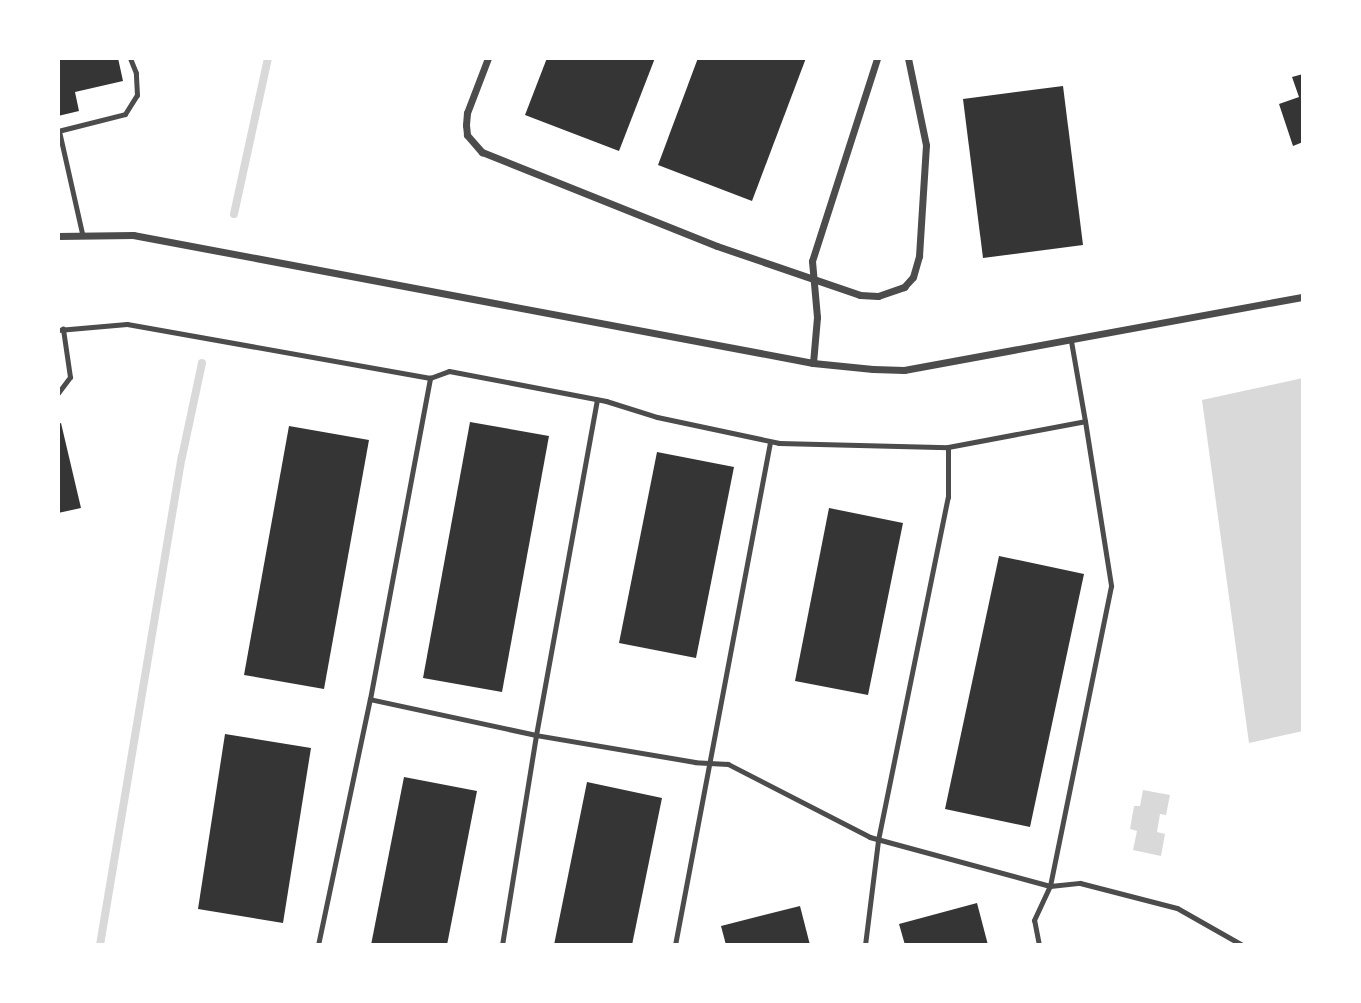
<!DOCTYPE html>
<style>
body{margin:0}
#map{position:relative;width:1361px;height:1003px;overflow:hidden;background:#fff;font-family:Bitter,serif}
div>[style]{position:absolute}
.water>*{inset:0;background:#d9d9d9}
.stream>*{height:8px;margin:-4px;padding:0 4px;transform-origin:4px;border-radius:4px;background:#d9d9d9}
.building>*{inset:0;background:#353535}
.service>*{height:5px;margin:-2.5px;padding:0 2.5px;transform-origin:2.5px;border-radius:2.5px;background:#4c4c4c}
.minor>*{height:7px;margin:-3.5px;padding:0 3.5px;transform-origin:3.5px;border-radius:3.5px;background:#4c4c4c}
span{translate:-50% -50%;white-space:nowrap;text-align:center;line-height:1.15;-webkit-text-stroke:7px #fff;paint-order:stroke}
.frame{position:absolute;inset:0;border:60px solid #fff;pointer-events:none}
</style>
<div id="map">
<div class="water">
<div style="clip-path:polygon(1303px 378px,1303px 731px,1249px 743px,1202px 400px)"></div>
<div style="clip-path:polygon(1143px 790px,1170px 795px,1166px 815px,1160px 814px,1157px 832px,1165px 834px,1161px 856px,1133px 850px,1137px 831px,1130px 829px,1134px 806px,1140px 806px)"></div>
</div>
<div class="stream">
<div style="left:234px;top:214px;width:160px;rotate:-77.7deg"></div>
<div style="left:100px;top:945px;width:495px;rotate:-80.5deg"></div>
<div style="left:182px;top:457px;width:96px;rotate:-78deg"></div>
</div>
<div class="building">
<div style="clip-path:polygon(58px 58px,118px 58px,123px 81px,75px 92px,79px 111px,58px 116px)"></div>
<div style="clip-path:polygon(547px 58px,655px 58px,619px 151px,525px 115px)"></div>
<div style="clip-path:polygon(698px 58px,806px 58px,752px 201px,658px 165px)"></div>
<div style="clip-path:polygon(1303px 74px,1303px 142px,1293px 146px,1279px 104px,1299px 97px,1292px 77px)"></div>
<div style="clip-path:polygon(1063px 86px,1083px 245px,983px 258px,963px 99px)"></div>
<div style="clip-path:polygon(470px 422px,549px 436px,502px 692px,423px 678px)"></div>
<div style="clip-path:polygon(61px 423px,81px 508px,58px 513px,58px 424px)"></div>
<div style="clip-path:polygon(289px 426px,369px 440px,324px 689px,244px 675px)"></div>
<div style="clip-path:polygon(657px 452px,734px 467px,696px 658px,619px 643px)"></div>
<div style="clip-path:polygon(829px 508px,903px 523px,868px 695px,795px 681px)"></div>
<div style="clip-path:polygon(999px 556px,1084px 574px,1030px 827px,945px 809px)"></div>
<div style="clip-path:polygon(225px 734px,311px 748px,283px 923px,198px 909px)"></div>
<div style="clip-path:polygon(404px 777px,477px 791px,447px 945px,371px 945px)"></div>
<div style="clip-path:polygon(587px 782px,662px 798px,632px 945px,554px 945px)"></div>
<div style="clip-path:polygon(977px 903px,988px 945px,905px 945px,899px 924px)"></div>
<div style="clip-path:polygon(800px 906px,810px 945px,726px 945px,721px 926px)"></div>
</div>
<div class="service">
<div style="left:58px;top:131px;width:69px;rotate:-14.2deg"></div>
<div style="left:125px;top:114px;width:22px;rotate:-58deg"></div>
<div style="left:137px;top:95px;width:22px;rotate:-93deg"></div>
<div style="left:136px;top:73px;width:16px;rotate:-112deg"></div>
<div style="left:59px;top:131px;width:105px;rotate:77.3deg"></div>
<div style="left:58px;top:330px;width:69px;rotate:-5deg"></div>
<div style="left:127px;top:324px;width:308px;rotate:10.1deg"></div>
<div style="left:1071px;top:341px;width:81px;rotate:80.1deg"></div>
<div style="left:1085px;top:421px;width:167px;rotate:81deg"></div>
<div style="left:1111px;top:586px;width:306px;rotate:101.5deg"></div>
<div style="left:1050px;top:886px;width:187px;rotate:-164.8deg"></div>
<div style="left:870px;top:837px;width:160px;rotate:-152.8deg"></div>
<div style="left:728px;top:764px;width:33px;rotate:-177deg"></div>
<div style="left:695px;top:762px;width:161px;rotate:-170.4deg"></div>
<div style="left:536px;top:735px;width:170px;rotate:-167.8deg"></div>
<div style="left:370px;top:699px;width:327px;rotate:-79.4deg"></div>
<div style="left:430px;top:378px;width:20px;rotate:-20deg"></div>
<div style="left:449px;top:371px;width:160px;rotate:10.8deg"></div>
<div style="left:606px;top:401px;width:53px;rotate:17.4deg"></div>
<div style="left:657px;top:417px;width:125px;rotate:12deg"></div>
<div style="left:779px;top:443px;width:169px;rotate:1.4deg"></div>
<div style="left:948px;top:447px;width:139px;rotate:-10.7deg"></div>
<div style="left:58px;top:393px;width:20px;rotate:-53deg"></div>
<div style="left:70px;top:377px;width:49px;rotate:-98.3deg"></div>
<div style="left:318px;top:945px;width:251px;rotate:-78.1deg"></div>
<div style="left:502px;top:945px;width:213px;rotate:-80.8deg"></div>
<div style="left:536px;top:735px;width:341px;rotate:-79.7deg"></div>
<div style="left:675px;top:945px;width:512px;rotate:-79.3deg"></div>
<div style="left:865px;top:945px;width:106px;rotate:-82.9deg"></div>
<div style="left:878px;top:840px;width:350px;rotate:-78.5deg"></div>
<div style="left:948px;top:497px;width:50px;rotate:-90deg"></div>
<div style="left:1039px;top:945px;width:25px;rotate:-101deg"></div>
<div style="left:1034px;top:920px;width:38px;rotate:-65deg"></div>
<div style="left:1050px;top:886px;width:30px;rotate:-6deg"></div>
<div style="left:1080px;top:883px;width:100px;rotate:14.5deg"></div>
<div style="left:1177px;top:908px;width:75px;rotate:29.6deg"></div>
</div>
<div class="minor">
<div style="left:488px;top:58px;width:59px;rotate:110.9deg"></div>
<div style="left:467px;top:113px;width:12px;rotate:95deg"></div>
<div style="left:466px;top:125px;width:10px;rotate:84deg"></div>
<div style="left:467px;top:135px;width:23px;rotate:49deg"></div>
<div style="left:482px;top:152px;width:253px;rotate:21.8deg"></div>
<div style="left:717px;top:246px;width:151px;rotate:18.9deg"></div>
<div style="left:860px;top:295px;width:18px;rotate:3deg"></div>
<div style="left:878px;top:296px;width:28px;rotate:-19deg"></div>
<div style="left:904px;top:287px;width:13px;rotate:-48deg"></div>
<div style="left:913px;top:277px;width:22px;rotate:-74deg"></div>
<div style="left:919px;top:256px;width:111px;rotate:-86.4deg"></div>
<div style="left:926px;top:145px;width:89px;rotate:-101.7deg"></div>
<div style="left:58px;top:236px;width:75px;rotate:-0.8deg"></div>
<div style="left:133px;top:235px;width:692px;rotate:10.66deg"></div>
<div style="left:813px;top:363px;width:60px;rotate:5.7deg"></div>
<div style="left:873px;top:369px;width:31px;rotate:2deg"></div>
<div style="left:904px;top:370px;width:406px;rotate:-10.4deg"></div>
<div style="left:813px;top:363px;width:46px;rotate:-85deg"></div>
<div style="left:817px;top:317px;width:56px;rotate:-95.1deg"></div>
<div style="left:812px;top:261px;width:213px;rotate:-72.2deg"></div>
</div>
<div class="frame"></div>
</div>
